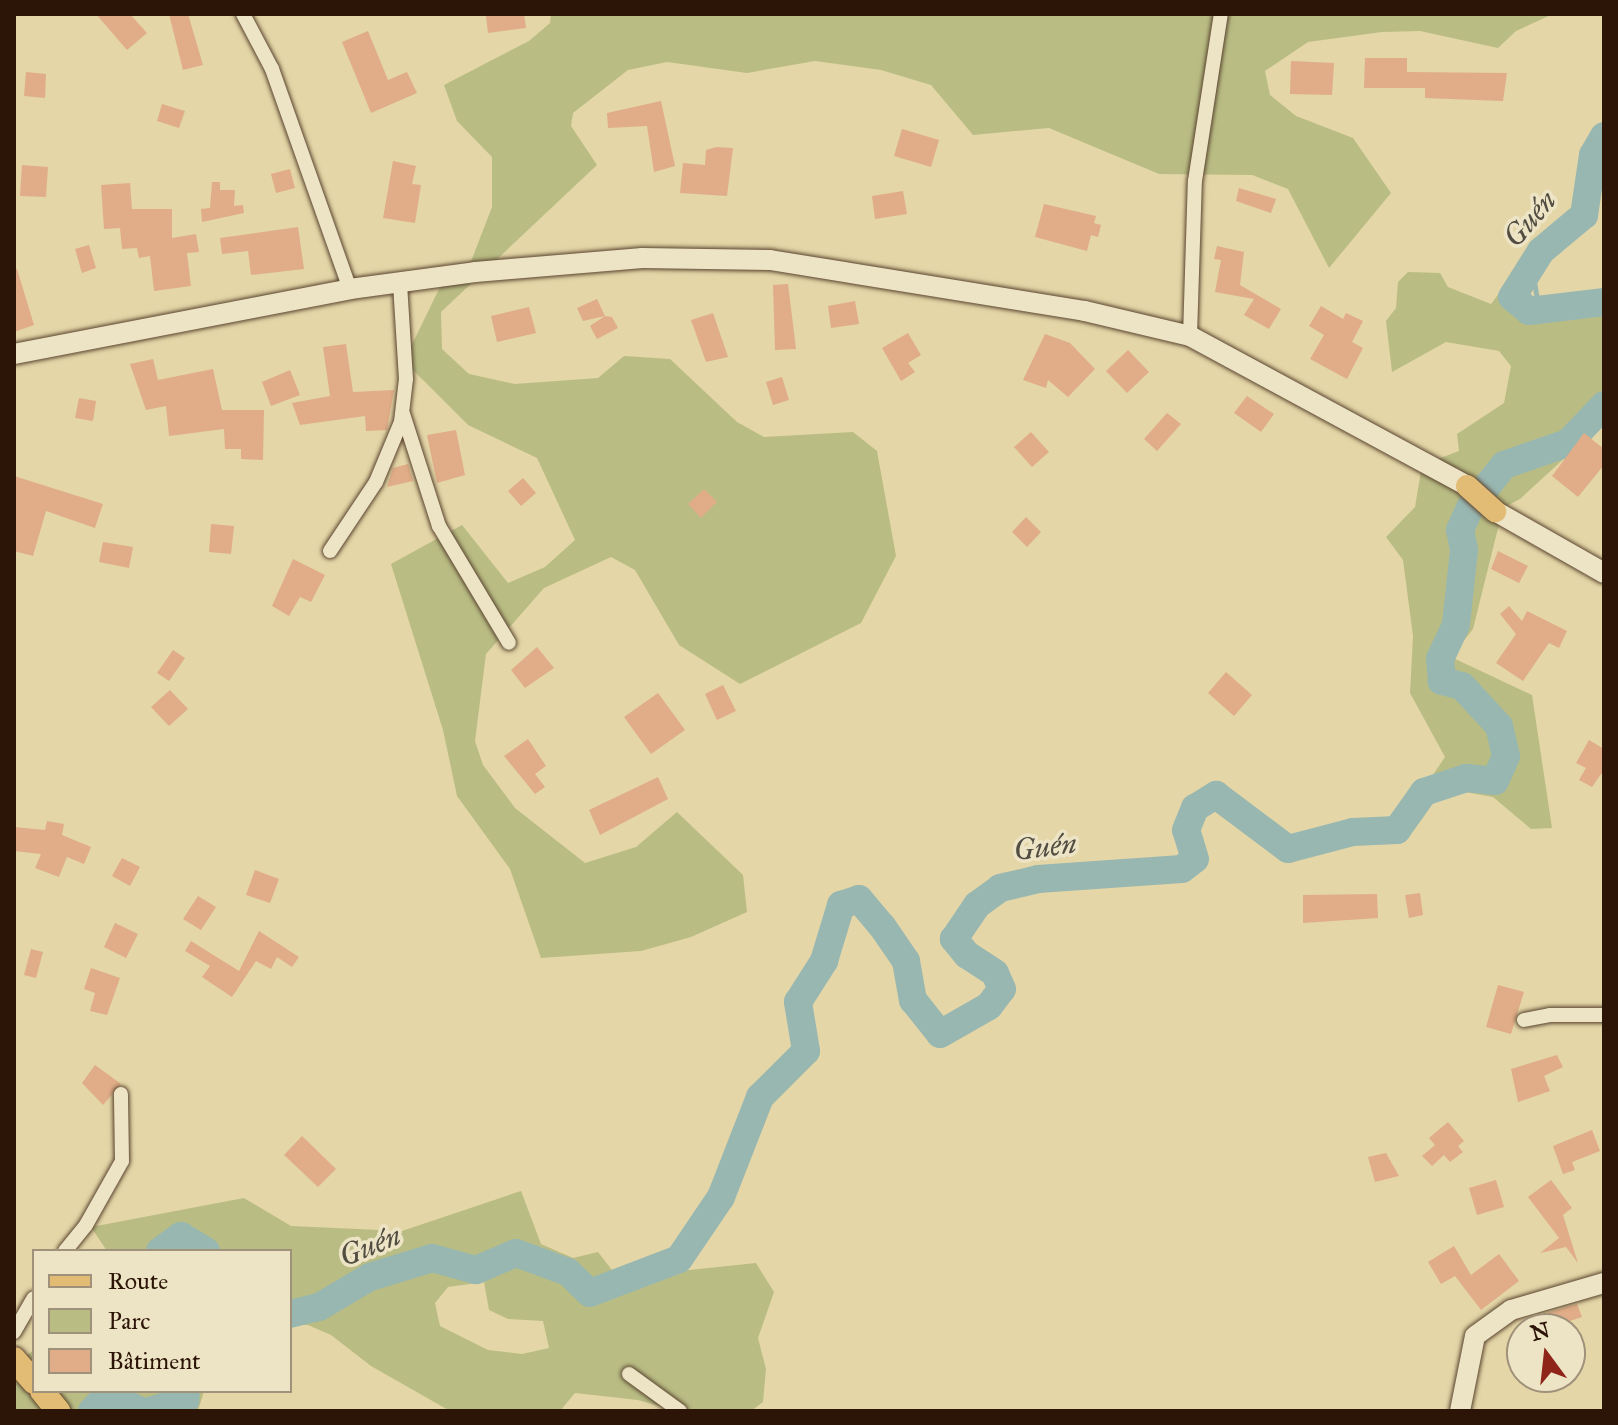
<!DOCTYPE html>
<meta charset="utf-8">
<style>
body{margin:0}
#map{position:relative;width:1618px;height:1425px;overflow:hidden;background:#e4d6a7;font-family:"IM FELL Great Primer",serif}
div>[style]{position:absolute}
.green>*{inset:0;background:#b9bd84}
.stream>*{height:5px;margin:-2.5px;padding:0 2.5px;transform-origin:2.5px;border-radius:2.5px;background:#98b7b1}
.river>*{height:28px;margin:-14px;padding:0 14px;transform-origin:14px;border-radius:14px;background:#98b7b1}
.building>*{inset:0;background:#e0ad88}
.roads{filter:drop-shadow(0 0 2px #5a442f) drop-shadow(0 0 2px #5a442f)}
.street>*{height:14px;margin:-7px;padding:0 7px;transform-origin:7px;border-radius:7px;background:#ede4c6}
.secondary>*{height:20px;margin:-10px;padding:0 10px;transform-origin:10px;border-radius:10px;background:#ede4c6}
.primary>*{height:22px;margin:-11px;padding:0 11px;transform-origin:11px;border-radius:11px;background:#e2bb74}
.highway>*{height:24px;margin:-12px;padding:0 12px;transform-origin:12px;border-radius:12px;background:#e2bb74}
span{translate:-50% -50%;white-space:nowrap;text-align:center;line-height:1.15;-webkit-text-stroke:7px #ede4c6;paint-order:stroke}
.water-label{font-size:30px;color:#524d42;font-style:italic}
.frame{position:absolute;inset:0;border:16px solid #2c1407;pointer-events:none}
.legend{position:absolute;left:32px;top:1249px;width:260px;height:144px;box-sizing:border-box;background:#ede4c6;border:2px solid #a0917a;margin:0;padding:10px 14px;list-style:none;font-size:24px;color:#2c1407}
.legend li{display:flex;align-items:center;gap:16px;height:40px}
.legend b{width:40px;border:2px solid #a0917a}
.north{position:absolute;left:1506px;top:1313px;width:80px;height:80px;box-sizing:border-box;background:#ede4c6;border:2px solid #a0917a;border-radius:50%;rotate:345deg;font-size:22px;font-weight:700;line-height:32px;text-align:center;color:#2c1407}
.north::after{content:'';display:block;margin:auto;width:28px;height:36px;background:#8f2418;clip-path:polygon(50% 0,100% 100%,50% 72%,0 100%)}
</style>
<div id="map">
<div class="green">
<div style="clip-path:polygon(551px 14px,1553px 14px,1516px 31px,1498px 48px,1420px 31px,1382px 32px,1308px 42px,1265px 71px,1270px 95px,1296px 116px,1353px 138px,1391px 193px,1329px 268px,1288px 189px,1252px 175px,1159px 174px,1049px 128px,973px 135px,931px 85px,881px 70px,815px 61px,747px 73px,667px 62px,628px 70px,573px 113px,571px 126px,597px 165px,441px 312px,442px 349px,469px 374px,515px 384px,598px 378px,624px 356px,670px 359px,737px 422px,764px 437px,853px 432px,877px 451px,896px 556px,861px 623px,740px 684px,679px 645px,635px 570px,611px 557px,544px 588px,486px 654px,475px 741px,483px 765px,515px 808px,585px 863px,636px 847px,677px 812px,743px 875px,747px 912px,691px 937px,641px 951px,541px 958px,510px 869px,457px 796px,443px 730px,391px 564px,462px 525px,508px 583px,545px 567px,575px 540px,537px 458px,468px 425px,404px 361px,439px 289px,470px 264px,492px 207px,492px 157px,457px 121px,444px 85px,529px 41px,550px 23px)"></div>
<div style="clip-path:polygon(1408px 272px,1440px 273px,1448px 287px,1491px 304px,1500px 292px,1543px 300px,1604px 294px,1604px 422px,1520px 499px,1503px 508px,1473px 629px,1451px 657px,1532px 695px,1552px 828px,1531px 829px,1493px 797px,1426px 785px,1445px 757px,1410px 693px,1413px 636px,1403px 560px,1386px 537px,1415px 507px,1422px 465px,1459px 451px,1457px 434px,1504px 403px,1511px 366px,1499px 351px,1446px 342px,1392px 372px,1386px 321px,1396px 308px,1398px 282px)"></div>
<div style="clip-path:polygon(evenodd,521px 1191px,541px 1244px,573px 1258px,598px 1252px,629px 1292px,680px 1271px,756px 1263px,774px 1292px,758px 1338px,766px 1369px,763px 1402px,751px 1411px,677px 1411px,638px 1400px,575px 1393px,560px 1411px,450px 1411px,371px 1366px,331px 1335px,308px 1325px,290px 1325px,290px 1251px,107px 1251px,91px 1227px,244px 1198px,291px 1226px,402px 1231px,521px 1191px,484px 1282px,489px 1310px,508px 1319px,543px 1321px,549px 1348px,522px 1354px,488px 1350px,440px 1326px,435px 1303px,448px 1287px,484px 1282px)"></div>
<div style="clip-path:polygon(34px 1350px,34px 1391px,204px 1391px,198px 1411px,14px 1411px,14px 1354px,19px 1361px)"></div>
</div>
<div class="stream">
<div style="left:1529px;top:311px;width:14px;rotate:-54deg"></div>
<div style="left:1537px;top:300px;width:36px;rotate:-99deg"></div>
</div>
<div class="river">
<div style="left:1604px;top:136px;width:22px;rotate:120deg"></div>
<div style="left:1593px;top:155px;width:61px;rotate:98.5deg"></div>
<div style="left:1584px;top:215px;width:56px;rotate:140.1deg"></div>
<div style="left:1541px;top:251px;width:54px;rotate:122.2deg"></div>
<div style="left:1512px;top:297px;width:22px;rotate:39deg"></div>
<div style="left:1529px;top:311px;width:76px;rotate:-6.8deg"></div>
<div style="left:160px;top:1251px;width:26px;rotate:-36deg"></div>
<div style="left:181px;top:1236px;width:29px;rotate:31deg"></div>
<div style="left:290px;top:1314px;width:30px;rotate:-14deg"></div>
<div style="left:319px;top:1307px;width:59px;rotate:-30.5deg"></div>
<div style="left:370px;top:1277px;width:65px;rotate:-17deg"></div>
<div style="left:432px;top:1258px;width:46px;rotate:15.3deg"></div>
<div style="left:476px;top:1270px;width:43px;rotate:-23deg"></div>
<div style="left:516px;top:1253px;width:55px;rotate:20.1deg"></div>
<div style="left:568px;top:1272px;width:30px;rotate:44deg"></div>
<div style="left:590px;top:1293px;width:95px;rotate:-20.9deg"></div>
<div style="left:679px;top:1259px;width:75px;rotate:-55.9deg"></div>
<div style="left:721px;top:1197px;width:107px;rotate:-68.7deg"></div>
<div style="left:760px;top:1097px;width:65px;rotate:-45deg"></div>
<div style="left:806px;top:1051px;width:50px;rotate:-99.3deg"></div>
<div style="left:798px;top:1002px;width:49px;rotate:-57.6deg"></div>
<div style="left:824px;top:961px;width:59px;rotate:-73.1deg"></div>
<div style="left:841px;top:905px;width:19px;rotate:-18deg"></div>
<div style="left:859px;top:899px;width:35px;rotate:50deg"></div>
<div style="left:882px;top:926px;width:42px;rotate:55.6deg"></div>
<div style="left:906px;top:961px;width:40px;rotate:80deg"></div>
<div style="left:913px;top:1000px;width:43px;rotate:51.5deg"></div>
<div style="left:940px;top:1034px;width:56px;rotate:-29.7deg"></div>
<div style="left:989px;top:1006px;width:21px;rotate:-53deg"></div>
<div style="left:1002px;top:989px;width:17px;rotate:-114deg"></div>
<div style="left:995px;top:973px;width:33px;rotate:-147deg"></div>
<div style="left:967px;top:955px;width:21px;rotate:-129deg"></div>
<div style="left:954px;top:939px;width:41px;rotate:-55.9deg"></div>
<div style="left:977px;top:905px;width:29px;rotate:-36deg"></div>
<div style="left:1000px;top:888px;width:39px;rotate:-13deg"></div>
<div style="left:1038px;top:879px;width:144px;rotate:-4deg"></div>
<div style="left:1182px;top:869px;width:16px;rotate:-38deg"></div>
<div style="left:1195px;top:859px;width:30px;rotate:-107deg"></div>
<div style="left:1186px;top:830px;width:24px;rotate:-68deg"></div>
<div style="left:1195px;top:808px;width:25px;rotate:-32deg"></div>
<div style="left:1216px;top:795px;width:90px;rotate:36.9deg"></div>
<div style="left:1288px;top:849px;width:67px;rotate:-14.7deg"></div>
<div style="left:1353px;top:832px;width:44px;rotate:-2.6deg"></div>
<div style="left:1397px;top:830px;width:47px;rotate:-54.6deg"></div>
<div style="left:1424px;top:792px;width:44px;rotate:-18.4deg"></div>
<div style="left:1466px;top:778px;width:29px;rotate:6deg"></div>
<div style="left:1495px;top:781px;width:27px;rotate:-66deg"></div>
<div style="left:1506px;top:756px;width:31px;rotate:-103deg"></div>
<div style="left:1499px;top:726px;width:54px;rotate:-132.8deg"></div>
<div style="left:1462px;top:686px;width:21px;rotate:-166deg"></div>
<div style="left:1442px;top:681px;width:22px;rotate:-95deg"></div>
<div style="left:1440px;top:659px;width:38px;rotate:-65deg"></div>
<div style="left:1456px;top:624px;width:74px;rotate:-83.8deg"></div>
<div style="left:1464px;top:550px;width:20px;rotate:-101deg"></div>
<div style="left:1460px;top:530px;width:24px;rotate:-66deg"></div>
<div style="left:1470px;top:508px;width:55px;rotate:-51.7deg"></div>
<div style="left:1504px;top:465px;width:68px;rotate:-19deg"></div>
<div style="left:1568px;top:443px;width:52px;rotate:-46.5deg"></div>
<div style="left:92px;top:1411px;width:23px;rotate:-45deg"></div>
<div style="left:108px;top:1395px;width:37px;rotate:26deg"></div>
<div style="left:150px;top:1411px;width:37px;rotate:-17deg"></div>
<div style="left:185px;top:1400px;width:9px;rotate:-84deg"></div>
</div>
<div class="building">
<div style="clip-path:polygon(96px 14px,130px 14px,147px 33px,127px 50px)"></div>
<div style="clip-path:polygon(169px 14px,188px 14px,203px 65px,183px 70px)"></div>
<div style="clip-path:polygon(524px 14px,526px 28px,488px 33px,486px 16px)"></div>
<div style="clip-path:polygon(368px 31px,388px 80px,407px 72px,417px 93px,371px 113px,342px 42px)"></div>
<div style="clip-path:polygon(1365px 58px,1407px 58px,1407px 72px,1507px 73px,1503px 101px,1425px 98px,1425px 88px,1364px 88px)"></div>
<div style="clip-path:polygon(1291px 61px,1334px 63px,1332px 95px,1290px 94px)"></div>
<div style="clip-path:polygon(26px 72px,46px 74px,45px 98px,24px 96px)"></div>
<div style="clip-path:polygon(661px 101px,675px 166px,654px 172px,647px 126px,608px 128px,607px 113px)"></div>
<div style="clip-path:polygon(162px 104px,185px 111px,179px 128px,157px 121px)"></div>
<div style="clip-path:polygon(902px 129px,939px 140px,931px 167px,894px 156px)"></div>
<div style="clip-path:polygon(716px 147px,733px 148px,727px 196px,680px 193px,683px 163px,705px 165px,706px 150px)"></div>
<div style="clip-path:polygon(393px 161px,416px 166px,412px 184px,421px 185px,415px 223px,383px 218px)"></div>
<div style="clip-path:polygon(22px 165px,48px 167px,46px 197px,20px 196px)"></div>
<div style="clip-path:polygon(290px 169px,295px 188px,276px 193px,271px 174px)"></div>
<div style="clip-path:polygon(212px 182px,220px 182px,220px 190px,235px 190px,234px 206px,222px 207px,243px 205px,244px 213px,202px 222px,201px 209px,210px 208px)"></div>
<div style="clip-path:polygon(130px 183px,132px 209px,172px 209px,172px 238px,196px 234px,199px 252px,187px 253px,191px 286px,154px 291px,150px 256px,139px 258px,137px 248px,122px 249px,120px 228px,104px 229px,101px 185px)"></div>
<div style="clip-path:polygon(1239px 188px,1276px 199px,1271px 213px,1236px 201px)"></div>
<div style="clip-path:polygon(903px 191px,907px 214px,875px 219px,872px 196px)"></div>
<div style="clip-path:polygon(1044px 204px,1096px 216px,1094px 223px,1101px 225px,1098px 237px,1091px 235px,1087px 251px,1035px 237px)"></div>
<div style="clip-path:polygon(298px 227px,304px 269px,251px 275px,248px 251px,222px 254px,220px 238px)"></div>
<div style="clip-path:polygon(89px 245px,96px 268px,82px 273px,75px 249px)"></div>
<div style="clip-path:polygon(1217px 246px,1244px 252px,1240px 285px,1281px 309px,1269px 329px,1244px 315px,1254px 299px,1215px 292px,1221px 260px,1214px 259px)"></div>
<div style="clip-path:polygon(17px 269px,34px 325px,14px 332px,14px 270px)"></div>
<div style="clip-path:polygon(788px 284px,796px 349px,775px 350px,773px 285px)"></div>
<div style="clip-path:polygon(597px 299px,605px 316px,583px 321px,577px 308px)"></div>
<div style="clip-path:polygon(855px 301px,859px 324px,831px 328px,828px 306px)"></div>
<div style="clip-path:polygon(1321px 306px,1343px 319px,1346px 313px,1363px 321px,1352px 342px,1363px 348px,1347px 379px,1310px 359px,1324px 335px,1309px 326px)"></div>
<div style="clip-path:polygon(529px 307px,536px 333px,497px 342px,491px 316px)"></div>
<div style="clip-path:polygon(713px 313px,728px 357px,706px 362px,691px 320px)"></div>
<div style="clip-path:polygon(605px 316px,612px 317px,618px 328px,597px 339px,590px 326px)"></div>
<div style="clip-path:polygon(908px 333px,921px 355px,908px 363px,915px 372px,901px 381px,882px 348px)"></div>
<div style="clip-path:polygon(1045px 334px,1070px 343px,1095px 369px,1068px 397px,1048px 380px,1046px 388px,1023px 380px)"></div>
<div style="clip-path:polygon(346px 344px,353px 392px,394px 390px,387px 430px,366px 431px,365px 416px,300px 425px,292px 403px,330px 396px,323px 347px)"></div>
<div style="clip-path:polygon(1128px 350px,1149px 372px,1127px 393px,1106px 371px)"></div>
<div style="clip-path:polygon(153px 359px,158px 380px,213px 369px,222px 410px,264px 410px,263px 460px,241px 459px,241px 449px,225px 449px,224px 429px,169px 436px,166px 406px,146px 410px,130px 364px)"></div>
<div style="clip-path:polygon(290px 370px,300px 395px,271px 406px,262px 382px)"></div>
<div style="clip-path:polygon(782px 377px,789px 400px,773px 405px,766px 382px)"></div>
<div style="clip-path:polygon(1247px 396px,1274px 414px,1261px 432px,1234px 413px)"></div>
<div style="clip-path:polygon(79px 398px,96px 401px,93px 421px,75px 418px)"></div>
<div style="clip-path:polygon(1167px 413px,1181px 424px,1157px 451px,1144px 439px)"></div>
<div style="clip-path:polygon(456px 430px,465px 475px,437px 483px,427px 435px)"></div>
<div style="clip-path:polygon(1031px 432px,1049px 452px,1032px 467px,1014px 447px)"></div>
<div style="clip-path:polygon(1584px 433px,1604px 449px,1604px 465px,1578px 497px,1552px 476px)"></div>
<div style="clip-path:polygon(408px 464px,413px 481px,387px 487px,393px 468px)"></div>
<div style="clip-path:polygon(14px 476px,103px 504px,95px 528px,46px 511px,33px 556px,14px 551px)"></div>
<div style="clip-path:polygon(523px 478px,536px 493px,521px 506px,508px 491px)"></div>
<div style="clip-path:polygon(704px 489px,717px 502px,701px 518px,688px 504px)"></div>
<div style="clip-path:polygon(1026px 517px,1041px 532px,1027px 547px,1012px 532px)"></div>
<div style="clip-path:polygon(211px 524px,234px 526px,231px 554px,209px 552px)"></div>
<div style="clip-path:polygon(103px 542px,133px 547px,129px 568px,99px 562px)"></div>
<div style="clip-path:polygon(1498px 551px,1528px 566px,1519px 583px,1491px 569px)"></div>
<div style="clip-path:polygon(293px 559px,325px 575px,311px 602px,300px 597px,289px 616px,272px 606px)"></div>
<div style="clip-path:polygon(1509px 606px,1522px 621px,1527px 611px,1567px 631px,1559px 648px,1549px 643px,1523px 681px,1496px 663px,1516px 634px,1500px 614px)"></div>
<div style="clip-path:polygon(537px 647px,554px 668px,525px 688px,511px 670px)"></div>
<div style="clip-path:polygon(173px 650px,185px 658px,169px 681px,157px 673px)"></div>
<div style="clip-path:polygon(1226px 672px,1252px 695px,1234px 716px,1208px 693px)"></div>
<div style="clip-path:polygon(723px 685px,736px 711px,717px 720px,705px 694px)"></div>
<div style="clip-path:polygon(170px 690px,188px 709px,169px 726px,151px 707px)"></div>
<div style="clip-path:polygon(658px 693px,685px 730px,651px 754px,624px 717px)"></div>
<div style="clip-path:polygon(528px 739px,546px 766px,535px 774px,545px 787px,535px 794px,504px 756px)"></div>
<div style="clip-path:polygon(1589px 740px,1604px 749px,1604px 770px,1592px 787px,1579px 780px,1586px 768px,1576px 763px)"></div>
<div style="clip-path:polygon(658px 777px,668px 799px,600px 835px,589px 810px)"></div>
<div style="clip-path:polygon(47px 821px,64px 824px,62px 835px,91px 847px,84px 864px,67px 857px,59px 877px,35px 868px,41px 854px,14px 851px,14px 827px,45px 830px)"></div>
<div style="clip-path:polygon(122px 858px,140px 867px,130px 886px,112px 876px)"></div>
<div style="clip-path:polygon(255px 870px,279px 879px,270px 903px,246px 895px)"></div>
<div style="clip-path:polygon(1420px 893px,1423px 915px,1409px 918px,1405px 895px)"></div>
<div style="clip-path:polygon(1377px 894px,1378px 918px,1303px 923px,1303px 895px)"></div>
<div style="clip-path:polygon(198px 896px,216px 907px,201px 930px,183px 919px)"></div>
<div style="clip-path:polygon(115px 923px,138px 934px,126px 958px,104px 947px)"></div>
<div style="clip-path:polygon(259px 931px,299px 957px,292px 967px,277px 957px,271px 969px,256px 961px,232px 997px,202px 977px,210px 966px,185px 951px,191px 941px,239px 971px)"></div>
<div style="clip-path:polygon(31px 949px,43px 952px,36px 978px,24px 975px)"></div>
<div style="clip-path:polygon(91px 968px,120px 978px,107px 1015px,90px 1011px,95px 993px,84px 989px)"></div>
<div style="clip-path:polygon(1498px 985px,1524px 992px,1511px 1034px,1486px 1027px)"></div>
<div style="clip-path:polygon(1557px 1055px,1563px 1067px,1544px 1076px,1550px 1091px,1518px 1102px,1511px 1069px)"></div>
<div style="clip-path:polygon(95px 1065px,121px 1084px,103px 1105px,82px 1083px)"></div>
<div style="clip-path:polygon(1448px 1122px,1464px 1141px,1458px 1146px,1463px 1152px,1450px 1162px,1444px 1155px,1432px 1166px,1422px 1156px,1435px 1145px,1429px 1138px)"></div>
<div style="clip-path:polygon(1592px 1130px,1600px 1151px,1572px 1162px,1575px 1170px,1563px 1174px,1553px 1146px)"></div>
<div style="clip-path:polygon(302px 1136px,336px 1169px,318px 1187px,284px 1155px)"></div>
<div style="clip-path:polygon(1386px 1153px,1399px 1176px,1375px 1182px,1368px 1157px)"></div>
<div style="clip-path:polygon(1496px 1180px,1504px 1207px,1477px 1215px,1469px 1188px)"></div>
<div style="clip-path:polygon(1551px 1180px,1572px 1208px,1563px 1215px,1578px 1263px,1566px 1247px,1540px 1253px,1559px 1238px,1528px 1197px)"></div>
<div style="clip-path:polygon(1454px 1246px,1471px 1275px,1499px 1254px,1519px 1281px,1481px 1310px,1455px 1276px,1441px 1284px,1428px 1262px)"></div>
<div style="clip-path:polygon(1577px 1304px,1582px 1317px,1546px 1329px,1540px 1315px)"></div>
</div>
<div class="roads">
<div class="street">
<div style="left:243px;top:14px;width:62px;rotate:62.2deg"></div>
<div style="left:272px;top:69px;width:233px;rotate:70.5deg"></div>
<div style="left:1190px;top:336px;width:155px;rotate:-88.2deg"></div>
<div style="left:1195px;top:181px;width:169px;rotate:-81.2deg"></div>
<div style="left:403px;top:414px;width:118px;rotate:72.2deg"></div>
<div style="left:439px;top:526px;width:136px;rotate:59.1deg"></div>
<div style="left:330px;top:551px;width:83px;rotate:-56.3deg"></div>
<div style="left:376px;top:482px;width:65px;rotate:-67.4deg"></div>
<div style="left:401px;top:422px;width:43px;rotate:-83.4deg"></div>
<div style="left:406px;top:379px;width:96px;rotate:-93.6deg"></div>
<div style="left:1524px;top:1020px;width:26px;rotate:-11deg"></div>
<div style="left:1550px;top:1015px;width:54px"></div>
<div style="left:65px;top:1251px;width:33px;rotate:-51deg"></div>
<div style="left:86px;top:1225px;width:73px;rotate:-60.6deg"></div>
<div style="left:122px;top:1161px;width:67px;rotate:-90.9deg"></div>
<div style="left:14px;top:1332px;width:39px;rotate:-60deg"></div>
<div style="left:629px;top:1374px;width:63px;rotate:36deg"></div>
</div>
<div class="secondary">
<div style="left:14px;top:354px;width:342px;rotate:-10.9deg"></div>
<div style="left:350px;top:289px;width:126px;rotate:-7.7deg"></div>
<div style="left:475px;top:272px;width:168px;rotate:-4.8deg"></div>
<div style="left:642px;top:258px;width:128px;rotate:0.9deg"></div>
<div style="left:770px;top:260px;width:319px;rotate:9.2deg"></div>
<div style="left:1085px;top:311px;width:108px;rotate:13.4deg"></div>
<div style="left:1190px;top:336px;width:315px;rotate:28.4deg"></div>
<div style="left:1495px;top:511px;width:125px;rotate:29.6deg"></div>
<div style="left:1460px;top:1411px;width:76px;rotate:-78.7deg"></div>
<div style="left:1475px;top:1336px;width:44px;rotate:-35.8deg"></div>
<div style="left:1511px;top:1310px;width:97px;rotate:-16.2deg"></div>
</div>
<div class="primary">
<div style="left:1467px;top:486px;width:38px;rotate:42deg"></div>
</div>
<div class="highway">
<div style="left:14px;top:1359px;width:30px;rotate:49deg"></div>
<div style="left:42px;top:1391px;width:26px;rotate:51deg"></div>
</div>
</div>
<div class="water-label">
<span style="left:1530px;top:219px;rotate:-49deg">Guén</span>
<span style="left:1045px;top:847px;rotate:-7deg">Guén</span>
<span style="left:370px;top:1246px;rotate:-22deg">Guén</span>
</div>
<div class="frame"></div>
<ul class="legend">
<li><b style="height:10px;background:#e2bb74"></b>Route</li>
<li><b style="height:22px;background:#b9bd84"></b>Parc</li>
<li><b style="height:22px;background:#e0ad88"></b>Bâtiment</li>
</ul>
<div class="north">N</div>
</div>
